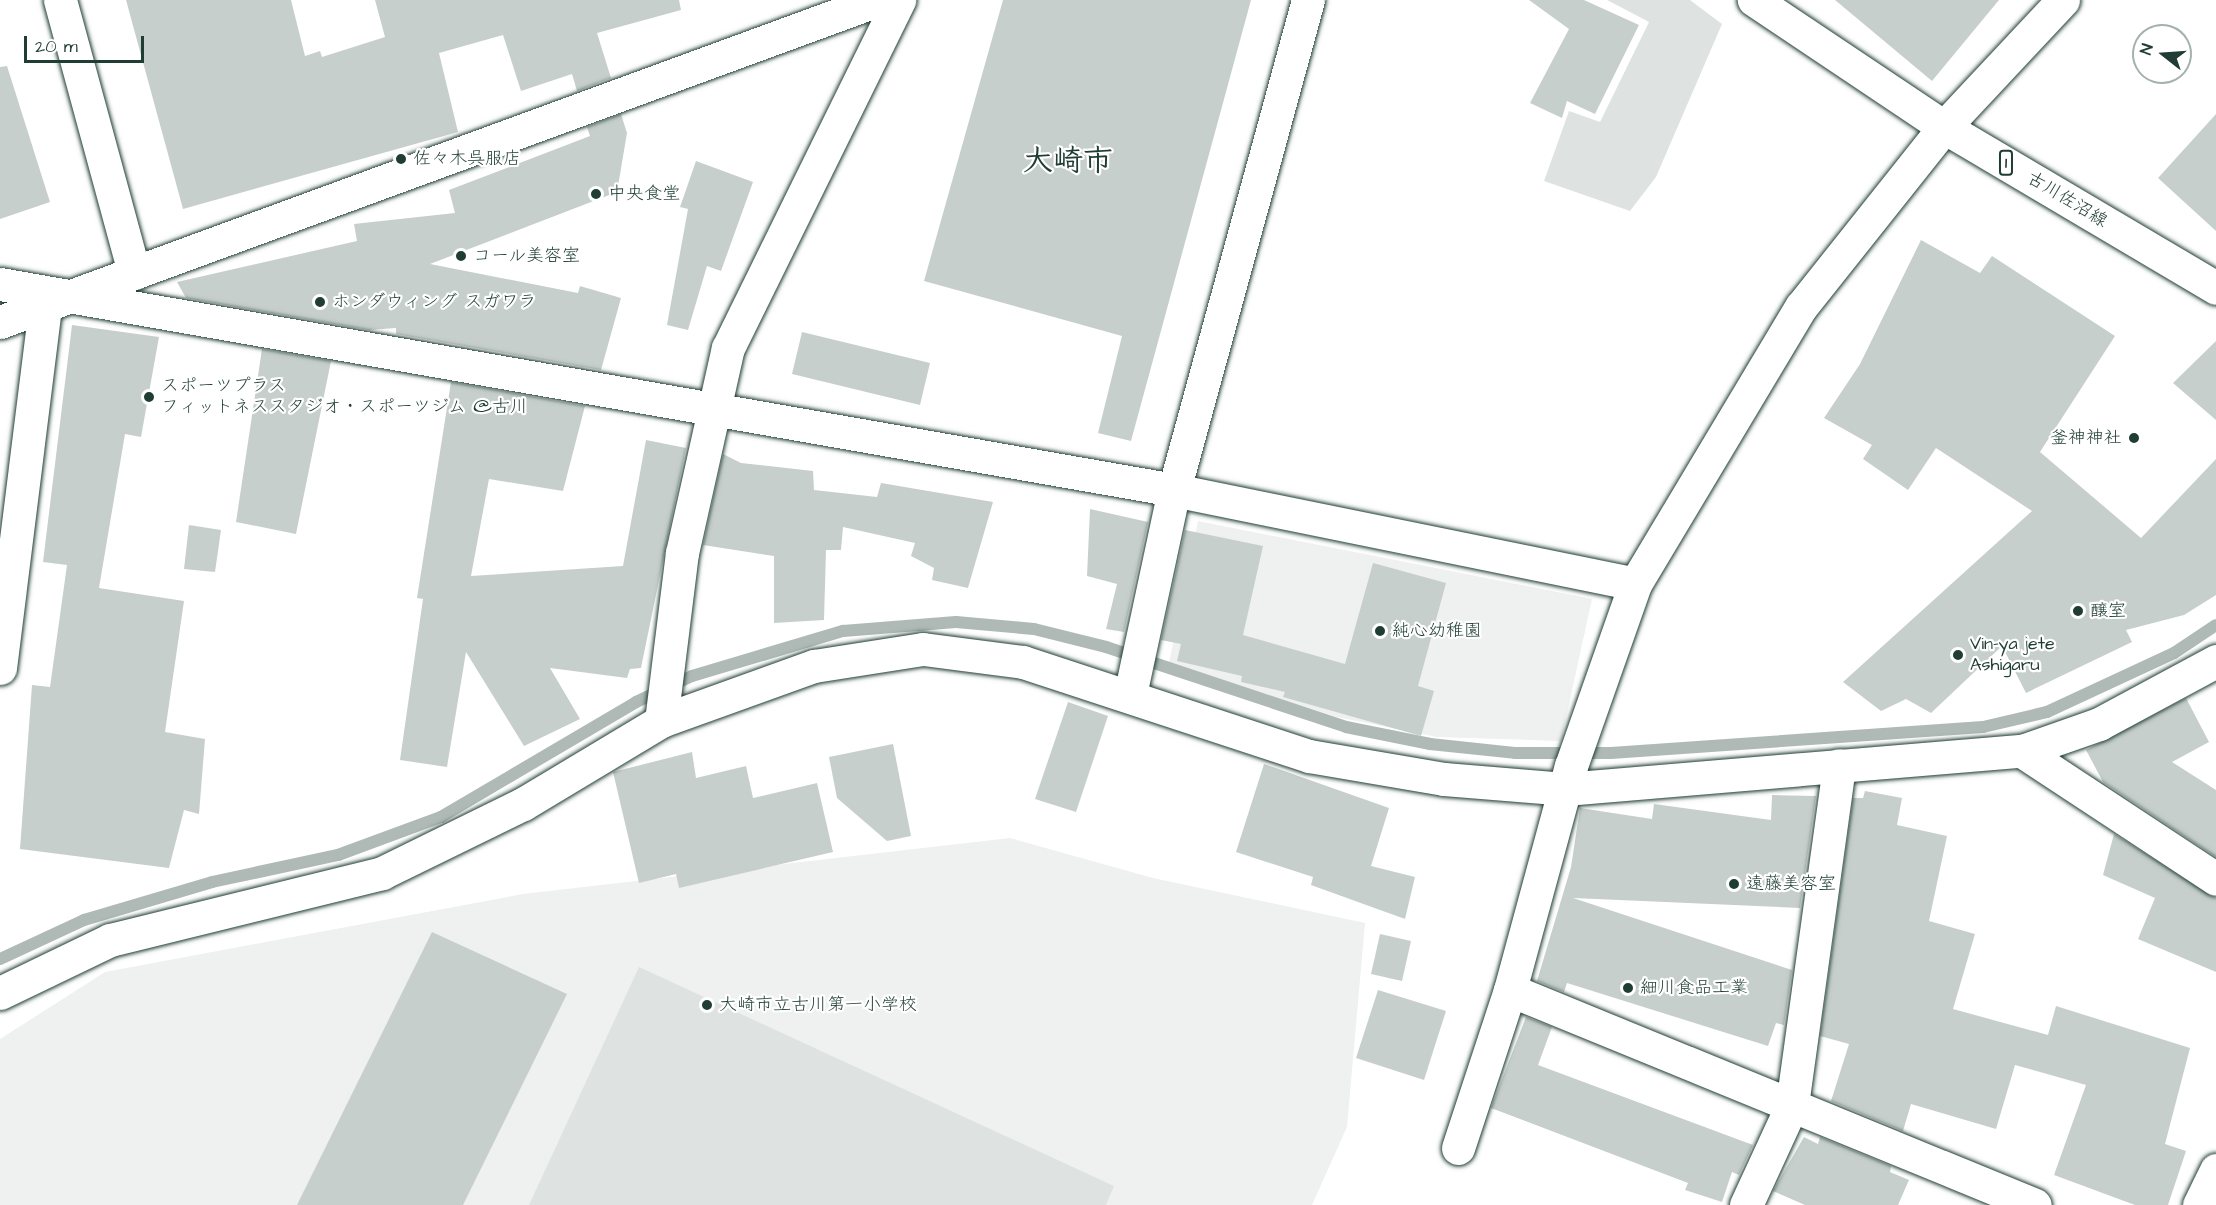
<!DOCTYPE html>
<meta charset="utf-8">
<style>
body{margin:0}
#map{position:relative;width:2216px;height:1205px;overflow:hidden;background:#fff;font-family:"Architects Daughter","Klee One",sans-serif}
div>[style]{position:absolute}
.built>*{inset:0;background:#eef1f0}
.green>*{inset:0;background:#dee3e2}
.stream>*{height:12px;margin:-6px;padding:0 6px;transform-origin:6px;border-radius:6px;background:#afbab7}
.building>*{inset:0;background:#c7cfcc}
.roads{filter:drop-shadow(0 0 2px #1f3d34) drop-shadow(0 0 2px #1f3d34)}
.minor>*{height:33px;margin:-16.5px;padding:0 16.5px;transform-origin:16.5px;border-radius:16.5px;background:#fff}
.major>*{height:33px;margin:-16.5px;padding:0 16.5px;transform-origin:16.5px;border-radius:16.5px;background:#fff}
.dots>*{width:16px;height:16px;translate:-50% -50%;box-sizing:border-box;border:3px solid #fff;border-radius:50%}
span{translate:-50% -50%;white-space:nowrap;text-align:center;line-height:1.15;-webkit-text-stroke:4.5px #fff;paint-order:stroke}
.shield-label span{padding:2px 4px;background:#fff;border:2px solid;border-radius:4px;-webkit-text-stroke-width:0}
.shield-label{font-size:16px;color:#1f3d34;font-weight:700}
.poi-label{font-size:18px;color:#1f3d34}
.left{translate:0 -50%;text-align:left}
.right{translate:-100% -50%;text-align:right}
.street-label{font-size:18px;color:#1f3d34}
.town-label{font-size:30px;color:#1f3d34;font-weight:700}
.north{position:absolute;left:2132px;top:24px;width:60px;height:60px;box-sizing:border-box;background:#fff;border:2px solid #a5b1ae;border-radius:50%;rotate:287deg;font-size:16px;font-weight:700;line-height:24px;text-align:center;color:#1f3d34}
.north::after{content:'';display:block;margin:auto;width:21px;height:27px;background:#1f3d34;clip-path:polygon(50% 0,100% 100%,50% 72%,0 100%)}
.scale{position:absolute;left:24px;top:36px;width:120px;height:27px;box-sizing:border-box;border:3px solid #1f3d34;border-top:0;padding-left:8px;font-size:18px;line-height:21px;white-space:nowrap;color:#1f3d34;-webkit-text-stroke:4px #fff;paint-order:stroke}
</style>
<div id="map">
<div class="built">
<div style="clip-path:polygon(1198px 521px,1592px 599px,1561px 741px,1437px 737px,1337px 717px,1169px 663px)"></div>
<div style="clip-path:polygon(1010px 838px,1153px 878px,1365px 923px,1347px 1127px,1312px 1205px,0 1205px,0 1039px,105px 972px,523px 894px)"></div>
</div>
<div class="green">
<div style="clip-path:polygon(1607px 0,1690px 0,1722px 24px,1656px 177px,1630px 211px,1544px 181px,1569px 111px,1600px 122px,1649px 22px)"></div>
<div style="clip-path:polygon(639px 967px,1114px 1186px,1106px 1205px,529px 1205px)"></div>
</div>
<div class="stream">
<div style="left:0;top:959px;width:93px;rotate:-24.9deg"></div>
<div style="left:84px;top:920px;width:134px;rotate:-16.5deg"></div>
<div style="left:212px;top:882px;width:129px;rotate:-12.1deg"></div>
<div style="left:338px;top:855px;width:110px;rotate:-20.3deg"></div>
<div style="left:441px;top:817px;width:226px;rotate:-30.5deg"></div>
<div style="left:636px;top:702px;width:62px;rotate:-24.9deg"></div>
<div style="left:692px;top:676px;width:158px;rotate:-16.6deg"></div>
<div style="left:843px;top:631px;width:113px;rotate:-4.6deg"></div>
<div style="left:956px;top:622px;width:78px;rotate:5.1deg"></div>
<div style="left:1034px;top:629px;width:74px;rotate:14deg"></div>
<div style="left:1106px;top:647px;width:253px;rotate:18.4deg"></div>
<div style="left:1346px;top:727px;width:86px;rotate:11.4deg"></div>
<div style="left:1430px;top:744px;width:85px;rotate:6deg"></div>
<div style="left:1515px;top:753px;width:96px"></div>
<div style="left:1611px;top:753px;width:373px;rotate:-4deg"></div>
<div style="left:1983px;top:727px;width:66px;rotate:-13.2deg"></div>
<div style="left:2047px;top:712px;width:140px;rotate:-24.9deg"></div>
<div style="left:2174px;top:653px;width:50px;rotate:-33.7deg"></div>
</div>
<div class="building">
<div style="clip-path:polygon(126px 0,291px 0,305px 56px,320px 51px,322px 57px,385px 37px,375px 0,679px 0,681px 10px,597px 33px,611px 78px,577px 91px,572px 74px,521px 91px,503px 35px,439px 53px,458px 132px,183px 209px)"></div>
<div style="clip-path:polygon(1003px 0,1251px 0,1131px 441px,1098px 433px,1122px 336px,924px 281px)"></div>
<div style="clip-path:polygon(1529px 0,1584px 0,1639px 25px,1595px 114px,1567px 101px,1562px 118px,1530px 103px,1569px 29px)"></div>
<div style="clip-path:polygon(1835px 0,1999px 0,1932px 81px)"></div>
<div style="clip-path:polygon(7px 66px,50px 202px,0 219px,0 67px)"></div>
<div style="clip-path:polygon(621px 114px,627px 133px,617px 192px,430px 264px,578px 293px,580px 286px,621px 298px,601px 370px,396px 334px,396px 328px,369px 330px,186px 298px,177px 282px,357px 241px,354px 224px,455px 213px,449px 190px,590px 136px,587px 127px)"></div>
<div style="clip-path:polygon(2216px 114px,2216px 231px,2158px 178px)"></div>
<div style="clip-path:polygon(696px 161px,753px 182px,721px 271px,707px 266px,688px 330px,667px 325px,688px 209px,680px 207px)"></div>
<div style="clip-path:polygon(1921px 240px,1980px 273px,1992px 256px,2115px 336px,2040px 452px,2141px 538px,2216px 459px,2216px 595px,2184px 615px,2126px 630px,2132px 642px,2026px 693px,2002px 646px,1931px 713px,1906px 699px,1881px 711px,1843px 682px,2032px 511px,1936px 448px,1908px 490px,1863px 459px,1872px 445px,1824px 418px,1860px 364px)"></div>
<div style="clip-path:polygon(72px 325px,159px 337px,141px 437px,125px 434px,99px 588px,184px 601px,165px 732px,205px 739px,199px 814px,184px 810px,169px 868px,20px 849px,32px 685px,50px 687px,67px 565px,43px 562px)"></div>
<div style="clip-path:polygon(802px 332px,930px 363px,920px 405px,792px 374px)"></div>
<div style="clip-path:polygon(2216px 341px,2216px 420px,2173px 383px)"></div>
<div style="clip-path:polygon(262px 349px,331px 361px,296px 534px,236px 522px)"></div>
<div style="clip-path:polygon(451px 382px,585px 406px,563px 491px,489px 479px,471px 576px,623px 566px,646px 440px,686px 448px,641px 668px,630px 669px,627px 678px,550px 668px,580px 719px,524px 746px,466px 652px,447px 767px,400px 760px,423px 599px,417px 598px)"></div>
<div style="clip-path:polygon(723px 454px,741px 463px,813px 471px,814px 490px,877px 497px,881px 483px,993px 502px,968px 588px,932px 580px,934px 568px,911px 556px,915px 543px,843px 527px,841px 550px,826px 550px,824px 620px,774px 623px,774px 556px,703px 545px)"></div>
<div style="clip-path:polygon(1090px 509px,1148px 522px,1124px 632px,1106px 629px,1117px 584px,1087px 576px)"></div>
<div style="clip-path:polygon(189px 525px,221px 530px,215px 572px,184px 569px)"></div>
<div style="clip-path:polygon(1185px 530px,1263px 546px,1243px 635px,1345px 664px,1373px 563px,1446px 583px,1418px 686px,1434px 691px,1421px 736px,1283px 697px,1285px 692px,1241px 682px,1242px 676px,1177px 661px,1181px 644px,1161px 640px)"></div>
<div style="clip-path:polygon(2186px 698px,2209px 742px,2172px 762px,2216px 790px,2216px 857px,2103px 782px,2086px 750px)"></div>
<div style="clip-path:polygon(1068px 702px,1108px 716px,1076px 812px,1035px 799px)"></div>
<div style="clip-path:polygon(893px 744px,911px 836px,887px 841px,837px 798px,829px 757px)"></div>
<div style="clip-path:polygon(692px 752px,696px 778px,746px 766px,753px 798px,817px 783px,833px 852px,679px 888px,676px 874px,639px 883px,613px 772px)"></div>
<div style="clip-path:polygon(1264px 764px,1389px 808px,1371px 866px,1415px 877px,1405px 919px,1311px 885px,1313px 877px,1236px 852px)"></div>
<div style="clip-path:polygon(1865px 791px,1902px 798px,1897px 825px,1947px 836px,1929px 921px,1975px 934px,1953px 1009px,2048px 1035px,2056px 1006px,2190px 1048px,2165px 1144px,2186px 1151px,2168px 1205px,2135px 1205px,2054px 1175px,2086px 1085px,2015px 1065px,1996px 1129px,1911px 1104px,1903px 1131px,1831px 1101px,1849px 1044px,1820px 1036px,1853px 798px,1863px 798px)"></div>
<div style="clip-path:polygon(1772px 795px,1816px 796px,1800px 908px,1573px 898px,1792px 970px,1784px 1025px,1776px 1023px,1768px 1046px,1567px 983px,1564px 992px,1537px 981px,1571px 867px,1580px 808px,1652px 819px,1654px 804px,1771px 820px)"></div>
<div style="clip-path:polygon(2114px 834px,2216px 898px,2216px 972px,2138px 939px,2155px 898px,2103px 875px)"></div>
<div style="clip-path:polygon(432px 932px,567px 994px,463px 1205px,297px 1205px)"></div>
<div style="clip-path:polygon(1380px 934px,1411px 941px,1402px 981px,1371px 974px)"></div>
<div style="clip-path:polygon(1378px 990px,1446px 1011px,1424px 1080px,1356px 1058px)"></div>
<div style="clip-path:polygon(1526px 1017px,1552px 1027px,1538px 1065px,1753px 1145px,1739px 1175px,1732px 1172px,1722px 1202px,1685px 1190px,1688px 1183px,1491px 1108px)"></div>
<div style="clip-path:polygon(1804px 1137px,1818px 1144px,1820px 1137px,1891px 1166px,1890px 1172px,1909px 1180px,1898px 1205px,1805px 1205px,1773px 1191px)"></div>
</div>
<div class="roads">
<div class="minor">
<div style="left:60px;top:0;width:283px;rotate:74.8deg"></div>
<div style="left:0;top:284px;width:1192px;rotate:9.95deg"></div>
<div style="left:1174px;top:490px;width:470px;rotate:11.5deg"></div>
<div style="left:0;top:322px;width:935px;rotate:-20.14deg"></div>
<div style="left:0;top:668px;width:366px;rotate:-82.9deg"></div>
<div style="left:1130px;top:695px;width:210px;rotate:-77.9deg"></div>
<div style="left:1174px;top:490px;width:508px;rotate:-74.71deg"></div>
<div style="left:661px;top:721px;width:169px;rotate:-82.9deg"></div>
<div style="left:682px;top:553px;width:210px;rotate:-77.4deg"></div>
<div style="left:728px;top:348px;width:388px;rotate:-63.8deg"></div>
<div style="left:2022px;top:751px;width:232px;rotate:33.4deg"></div>
<div style="left:1510px;top:990px;width:567px;rotate:22.27deg"></div>
<div style="left:0;top:993px;width:122px;rotate:-25.7deg"></div>
<div style="left:110px;top:940px;width:280px;rotate:-13.8deg"></div>
<div style="left:382px;top:873px;width:157px;rotate:-26.1deg"></div>
<div style="left:523px;top:804px;width:161px;rotate:-31deg"></div>
<div style="left:661px;top:721px;width:163px;rotate:-19.8deg"></div>
<div style="left:814px;top:666px;width:110px;rotate:-8.9deg"></div>
<div style="left:923px;top:649px;width:101px;rotate:7.4deg"></div>
<div style="left:1023px;top:662px;width:301px;rotate:18.2deg"></div>
<div style="left:1309px;top:756px;width:137px;rotate:9.7deg"></div>
<div style="left:1444px;top:779px;width:121px;rotate:4.7deg"></div>
<div style="left:1565px;top:789px;width:459px;rotate:-4.8deg"></div>
<div style="left:2022px;top:751px;width:82px;rotate:-19.3deg"></div>
<div style="left:2099px;top:724px;width:133px;rotate:-28.3deg"></div>
<div style="left:1458px;top:1148px;width:166px;rotate:-71.8deg"></div>
<div style="left:1510px;top:990px;width:232px;rotate:-74.8deg"></div>
<div style="left:1571px;top:766px;width:193px;rotate:-70.6deg"></div>
<div style="left:1635px;top:584px;width:323px;rotate:-59.1deg"></div>
<div style="left:1801px;top:307px;width:230px;rotate:-51.5deg"></div>
<div style="left:1944px;top:127px;width:229px;rotate:-146.2deg"></div>
<div style="left:1746px;top:1205px;width:110px;rotate:-65.3deg"></div>
<div style="left:1792px;top:1105px;width:343px;rotate:-82.1deg"></div>
<div style="left:2199px;top:1205px;width:39px;rotate:-64deg"></div>
</div>
<div class="major">
<div style="left:2063px;top:0;width:174px;rotate:133.1deg"></div>
<div style="left:1944px;top:127px;width:316px;rotate:30.6deg"></div>
</div>
</div>
<div class="dots">
<div style="left:401px;top:159px;background:#1f3d34"></div>
<div style="left:596px;top:194px;background:#1f3d34"></div>
<div style="left:461px;top:256px;background:#1f3d34"></div>
<div style="left:320px;top:302px;background:#1f3d34"></div>
<div style="left:149px;top:397px;background:#1f3d34"></div>
<div style="left:2134px;top:438px;background:#1f3d34"></div>
<div style="left:2078px;top:611px;background:#1f3d34"></div>
<div style="left:1380px;top:631px;background:#1f3d34"></div>
<div style="left:1958px;top:655px;background:#1f3d34"></div>
<div style="left:1734px;top:884px;background:#1f3d34"></div>
<div style="left:1628px;top:988px;background:#1f3d34"></div>
<div style="left:707px;top:1005px;background:#1f3d34"></div>
</div>
<div class="shield-label">
<span style="left:2006px;top:163px">1</span>
</div>
<div class="poi-label">
<span class="left" style="left:413px;top:159px">佐々木呉服店</span>
<span class="left" style="left:608px;top:194px">中央食堂</span>
<span class="left" style="left:473px;top:256px">コール美容室</span>
<span class="left" style="left:332px;top:302px">ホンダウィング スガワラ</span>
<span class="left" style="left:161px;top:397px">スポーツプラス<br>フィットネススタジオ・スポーツジム @古川</span>
<span class="right" style="left:2122px;top:438px">釜神神社</span>
<span class="left" style="left:2090px;top:611px">醸室</span>
<span class="left" style="left:1392px;top:631px">純心幼稚園</span>
<span class="left" style="left:1970px;top:655px">Vin-ya jete<br>Ashigaru</span>
<span class="left" style="left:1746px;top:884px">遠藤美容室</span>
<span class="left" style="left:1640px;top:988px">細川食品工業</span>
<span class="left" style="left:719px;top:1005px">大崎市立古川第一小学校</span>
</div>
<div class="street-label">
<span style="left:2067px;top:200px;rotate:31deg">古川佐沼線</span>
</div>
<div class="town-label">
<span style="left:1068px;top:161px">大崎市</span>
</div>
<div class="north">N</div>
<div class="scale">20 m</div>
</div>
